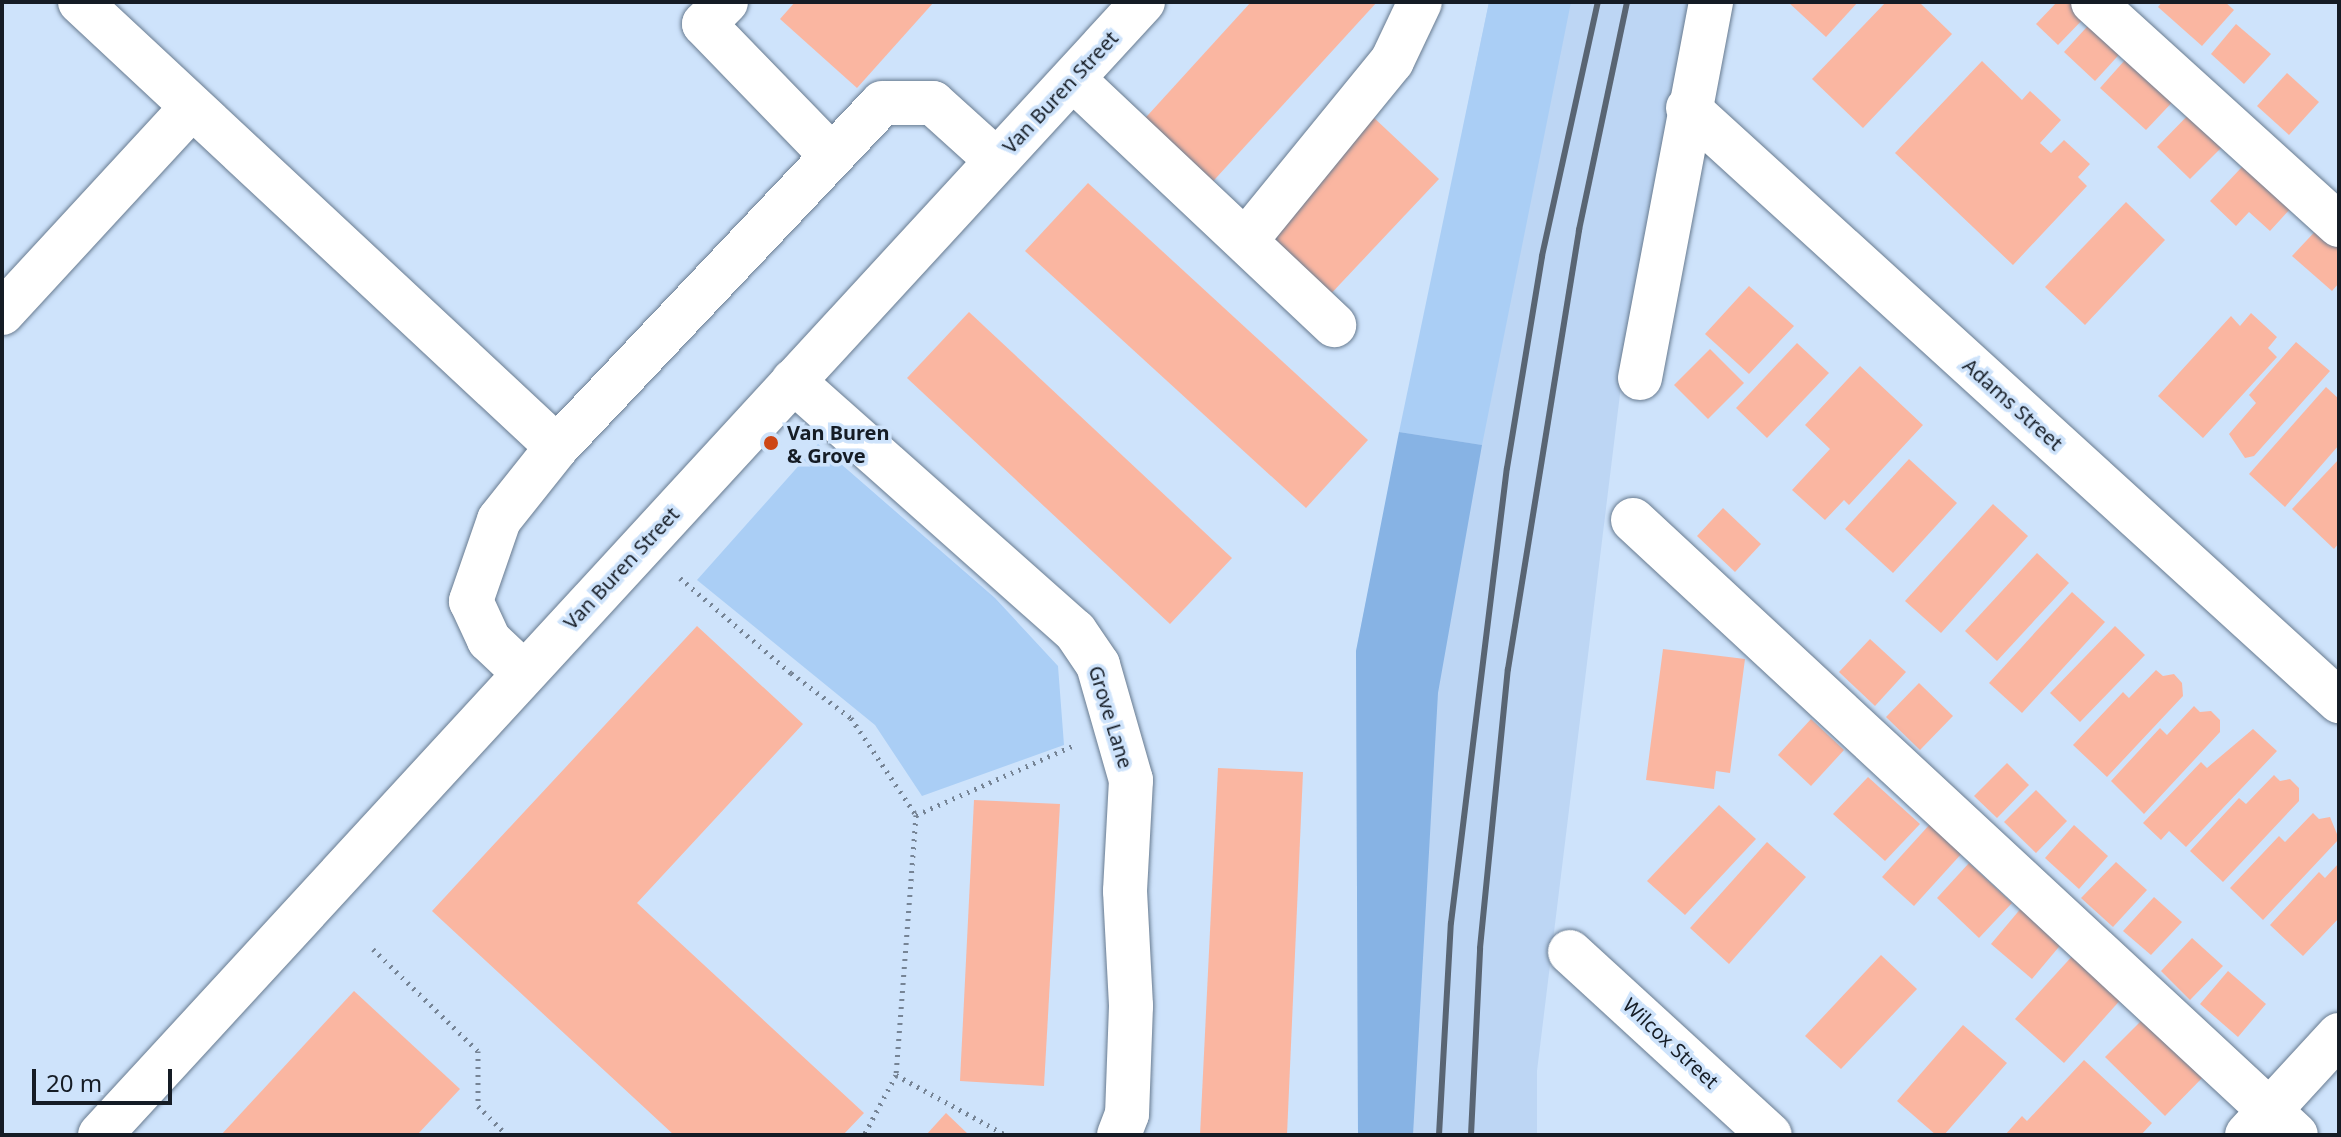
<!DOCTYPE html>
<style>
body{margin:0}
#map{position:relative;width:2341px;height:1137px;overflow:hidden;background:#cee3fb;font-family:"Noto Sans",sans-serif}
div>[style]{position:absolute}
.built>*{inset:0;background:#bdd6f4}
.green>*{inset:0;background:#aacef5}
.forest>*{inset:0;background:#87b3e4}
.building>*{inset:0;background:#fab6a1}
.path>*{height:5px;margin-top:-2.5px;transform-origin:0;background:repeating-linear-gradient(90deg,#768495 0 2px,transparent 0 8px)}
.roads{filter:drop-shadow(0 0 2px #687b90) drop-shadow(0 0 2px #687b90)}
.minor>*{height:44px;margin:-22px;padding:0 22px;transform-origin:22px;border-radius:22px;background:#fff}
.rail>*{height:6px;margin:-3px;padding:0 3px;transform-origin:3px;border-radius:3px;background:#596573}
.dots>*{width:22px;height:22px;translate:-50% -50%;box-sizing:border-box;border:4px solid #cee3fb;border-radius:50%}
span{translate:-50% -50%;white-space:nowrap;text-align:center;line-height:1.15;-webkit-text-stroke:7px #cee3fb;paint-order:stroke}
.street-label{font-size:20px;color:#151c25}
.poi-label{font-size:20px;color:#151c25;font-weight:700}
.left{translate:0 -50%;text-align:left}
.frame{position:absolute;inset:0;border:4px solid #151c25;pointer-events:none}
.scale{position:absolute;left:32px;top:1069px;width:140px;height:36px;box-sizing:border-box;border:4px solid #151c25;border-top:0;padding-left:10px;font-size:24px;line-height:28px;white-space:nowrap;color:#151c25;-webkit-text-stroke:6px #cee3fb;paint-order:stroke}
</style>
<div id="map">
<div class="built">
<div style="clip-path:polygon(1489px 2px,1691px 2px,1621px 386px,1537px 1071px,1537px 1135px,1358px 1135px,1356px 651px)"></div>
</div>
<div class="green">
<div style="clip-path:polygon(1489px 2px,1571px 2px,1482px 445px,1399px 432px)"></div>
<div style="clip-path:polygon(818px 444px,995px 598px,1058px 666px,1064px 745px,922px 796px,875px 725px,697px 580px)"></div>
</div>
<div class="forest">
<div style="clip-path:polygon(1399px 432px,1482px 445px,1438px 693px,1413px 1135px,1358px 1135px,1356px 651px)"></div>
</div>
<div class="building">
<div style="clip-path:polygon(795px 2px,934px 2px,857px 88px,780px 19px)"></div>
<div style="clip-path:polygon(1251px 2px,1377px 2px,1206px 189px,1138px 126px)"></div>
<div style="clip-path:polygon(1788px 2px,1858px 2px,1826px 37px)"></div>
<div style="clip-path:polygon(1886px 2px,1919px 2px,1952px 34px,1863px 128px,1812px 79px)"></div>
<div style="clip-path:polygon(2057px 2px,2079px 2px,2090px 12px,2058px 45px,2036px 24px)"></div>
<div style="clip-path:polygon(2162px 2px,2225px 2px,2234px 10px,2202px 46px,2158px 7px)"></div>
<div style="clip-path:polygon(2095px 18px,2126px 47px,2095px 81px,2064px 52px)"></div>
<div style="clip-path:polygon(2236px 24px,2271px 54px,2244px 84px,2211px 54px)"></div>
<div style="clip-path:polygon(2133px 51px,2180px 94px,2146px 130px,2100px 88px)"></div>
<div style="clip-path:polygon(1982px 61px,2022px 100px,2030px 91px,2061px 120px,2040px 143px,2051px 153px,2064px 140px,2090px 164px,2078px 177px,2087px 186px,2013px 265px,1895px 153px)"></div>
<div style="clip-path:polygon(2287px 73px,2319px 102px,2289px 135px,2257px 106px)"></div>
<div style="clip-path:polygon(2195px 108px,2229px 140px,2190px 179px,2157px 147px)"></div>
<div style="clip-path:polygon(1371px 115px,1439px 179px,1326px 299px,1258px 235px)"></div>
<div style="clip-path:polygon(2255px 153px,2302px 196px,2270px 231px,2249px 212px,2236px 226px,2210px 201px)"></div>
<div style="clip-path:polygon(1088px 183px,1368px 440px,1306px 508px,1025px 251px)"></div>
<div style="clip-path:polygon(2126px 202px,2165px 240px,2085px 325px,2045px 287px)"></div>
<div style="clip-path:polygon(2322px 224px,2339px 239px,2339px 283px,2332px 291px,2292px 256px)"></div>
<div style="clip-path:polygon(1749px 286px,1794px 326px,1749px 374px,1705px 334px)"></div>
<div style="clip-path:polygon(969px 312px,1232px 558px,1170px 624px,907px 378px)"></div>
<div style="clip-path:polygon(2251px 313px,2277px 337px,2268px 348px,2277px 357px,2203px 438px,2158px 396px,2231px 316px,2240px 326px)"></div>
<div style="clip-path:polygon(2296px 342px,2330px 371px,2254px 456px,2245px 458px,2229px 434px,2256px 403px,2249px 395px)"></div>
<div style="clip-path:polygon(1797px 343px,1829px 373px,1767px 438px,1736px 408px)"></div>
<div style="clip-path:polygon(1710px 349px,1744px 383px,1708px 419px,1674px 385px)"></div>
<div style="clip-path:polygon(1860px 366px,1923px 425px,1849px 505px,1844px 500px,1825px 520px,1792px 490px,1830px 449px,1805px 425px)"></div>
<div style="clip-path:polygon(2326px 387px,2339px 399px,2339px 445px,2285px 507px,2249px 474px)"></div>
<div style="clip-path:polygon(1909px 459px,1957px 503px,1893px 573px,1845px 529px)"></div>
<div style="clip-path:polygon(2339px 459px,2339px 543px,2334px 549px,2292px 509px)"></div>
<div style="clip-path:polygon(1993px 504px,2028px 536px,1941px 633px,1905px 601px)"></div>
<div style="clip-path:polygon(1723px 508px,1761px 544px,1735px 572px,1697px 536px)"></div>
<div style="clip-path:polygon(2037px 553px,2069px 583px,1997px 661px,1965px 631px)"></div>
<div style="clip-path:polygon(2072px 592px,2105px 622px,2022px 713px,1989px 683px)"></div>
<div style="clip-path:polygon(697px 626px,803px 724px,637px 903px,864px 1113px,843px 1135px,674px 1135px,432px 911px)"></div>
<div style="clip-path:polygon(2115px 626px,2145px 655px,2080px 722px,2050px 693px)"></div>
<div style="clip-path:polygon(1870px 639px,1906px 672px,1875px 706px,1839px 672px)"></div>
<div style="clip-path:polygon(1663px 649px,1745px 659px,1730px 773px,1716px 771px,1714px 789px,1646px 780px)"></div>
<div style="clip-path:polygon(2156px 670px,2163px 676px,2174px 674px,2182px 683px,2183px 696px,2107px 777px,2073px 745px,2123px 692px,2129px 698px)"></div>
<div style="clip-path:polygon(1919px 683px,1953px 716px,1920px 750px,1886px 717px)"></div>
<div style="clip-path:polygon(2194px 706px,2200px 712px,2211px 711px,2220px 720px,2220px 732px,2144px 814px,2111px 781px,2160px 728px,2167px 735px)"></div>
<div style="clip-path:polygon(1811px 719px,1844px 750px,1811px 786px,1778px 755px)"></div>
<div style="clip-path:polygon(2253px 729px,2277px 751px,2186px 847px,2169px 831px,2161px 840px,2143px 823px,2201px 762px,2207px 768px)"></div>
<div style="clip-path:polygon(2007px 763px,2029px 785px,1997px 818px,1974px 796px)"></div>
<div style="clip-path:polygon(1218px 768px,1303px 772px,1287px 1135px,1200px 1135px)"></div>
<div style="clip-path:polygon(2274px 775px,2280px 781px,2290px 779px,2299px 788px,2299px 801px,2223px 882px,2190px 851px,2239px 798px,2246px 804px)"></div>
<div style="clip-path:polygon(1868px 777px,1920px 824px,1885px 861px,1833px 814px)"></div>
<div style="clip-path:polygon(2036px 790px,2067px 821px,2036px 853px,2004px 822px)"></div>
<div style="clip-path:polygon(974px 800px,1060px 804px,1044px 1086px,960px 1081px)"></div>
<div style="clip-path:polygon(1719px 805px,1756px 839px,1685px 915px,1647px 881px)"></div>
<div style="clip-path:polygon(2313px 813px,2319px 819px,2330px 817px,2339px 839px,2263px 920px,2230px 888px,2279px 836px,2285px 842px)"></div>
<div style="clip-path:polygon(1931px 823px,1963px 852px,1914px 906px,1882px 877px)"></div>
<div style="clip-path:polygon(2074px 825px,2108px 856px,2079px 889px,2045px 858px)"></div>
<div style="clip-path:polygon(1767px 842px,1806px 877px,1729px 964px,1690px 928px)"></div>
<div style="clip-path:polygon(2116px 862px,2147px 890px,2113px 927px,2081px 898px)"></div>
<div style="clip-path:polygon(1969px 863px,2012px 903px,1979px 938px,1937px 898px)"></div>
<div style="clip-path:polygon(2339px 863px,2339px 918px,2303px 956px,2270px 925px,2319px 872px,2325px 878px)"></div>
<div style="clip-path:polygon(2154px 897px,2182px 922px,2151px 955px,2123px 931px)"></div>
<div style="clip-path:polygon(2022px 907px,2063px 942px,2032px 979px,1991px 944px)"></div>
<div style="clip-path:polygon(2192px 938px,2223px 966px,2190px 1000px,2161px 971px)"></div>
<div style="clip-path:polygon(2075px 953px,2123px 997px,2064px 1063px,2015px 1019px)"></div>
<div style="clip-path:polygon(1881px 955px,1917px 989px,1841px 1069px,1805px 1036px)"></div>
<div style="clip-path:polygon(2228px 971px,2266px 1004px,2238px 1037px,2200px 1004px)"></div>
<div style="clip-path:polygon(354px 991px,460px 1089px,417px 1135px,221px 1135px)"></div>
<div style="clip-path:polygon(2145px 1017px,2204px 1076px,2165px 1116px,2105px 1057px)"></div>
<div style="clip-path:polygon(1963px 1025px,2007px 1063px,1944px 1135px,1936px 1135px,1897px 1101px)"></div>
<div style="clip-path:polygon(2084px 1060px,2152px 1123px,2141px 1135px,2005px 1135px,2022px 1116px,2027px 1121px)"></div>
<div style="clip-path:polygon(946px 1113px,969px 1135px,926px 1135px)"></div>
</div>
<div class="path">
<div style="left:680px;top:578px;width:146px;rotate:40.6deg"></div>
<div style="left:791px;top:673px;width:75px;rotate:36.9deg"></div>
<div style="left:851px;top:718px;width:117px;rotate:56.2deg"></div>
<div style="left:916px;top:815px;width:261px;rotate:94.4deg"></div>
<div style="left:896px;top:1075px;width:68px;rotate:118.1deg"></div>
<div style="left:916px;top:815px;width:174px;rotate:-23.8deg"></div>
<div style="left:373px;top:949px;width:146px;rotate:44.2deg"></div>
<div style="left:478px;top:1051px;width:55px;rotate:90deg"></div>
<div style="left:478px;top:1106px;width:41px;rotate:45deg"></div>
<div style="left:896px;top:1075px;width:125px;rotate:28.6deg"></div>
</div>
<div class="roads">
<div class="minor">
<div style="left:80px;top:2px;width:652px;rotate:43.01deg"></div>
<div style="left:557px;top:447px;width:93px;rotate:128.5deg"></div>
<div style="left:499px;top:520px;width:86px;rotate:109.1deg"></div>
<div style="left:471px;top:601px;width:43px;rotate:65.2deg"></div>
<div style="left:489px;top:640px;width:48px;rotate:43.3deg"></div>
<div style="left:726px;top:2px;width:31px;rotate:135deg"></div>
<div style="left:704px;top:24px;width:184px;rotate:45.9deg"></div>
<div style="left:2093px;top:2px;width:332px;rotate:42.2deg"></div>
<div style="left:1073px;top:79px;width:359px;rotate:43.3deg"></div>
<div style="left:1688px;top:108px;width:881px;rotate:42.33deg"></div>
<div style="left:1246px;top:240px;width:231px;rotate:-50.8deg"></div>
<div style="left:1392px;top:61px;width:65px;rotate:-64.6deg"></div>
<div style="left:2px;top:313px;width:280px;rotate:-47.3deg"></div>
<div style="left:1640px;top:378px;width:383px;rotate:-79.3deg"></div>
<div style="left:793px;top:381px;width:377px;rotate:41.6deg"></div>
<div style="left:1075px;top:631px;width:41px;rotate:55.9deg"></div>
<div style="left:1098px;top:665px;width:120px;rotate:74deg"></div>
<div style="left:1131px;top:780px;width:111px;rotate:93.1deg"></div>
<div style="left:1125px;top:891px;width:115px;rotate:87deg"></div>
<div style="left:1131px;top:1006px;width:108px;rotate:92.1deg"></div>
<div style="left:1127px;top:1114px;width:22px;rotate:111deg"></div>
<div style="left:557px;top:447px;width:473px;rotate:-46.6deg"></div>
<div style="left:882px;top:103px;width:51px"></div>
<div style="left:933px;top:103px;width:85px;rotate:42.1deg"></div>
<div style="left:1633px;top:520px;width:904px;rotate:42.85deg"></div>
<div style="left:1570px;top:952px;width:271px;rotate:42.5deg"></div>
<div style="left:100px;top:1135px;width:1540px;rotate:-47.37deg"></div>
<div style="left:2247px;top:1135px;width:136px;rotate:-47.4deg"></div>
</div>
</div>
<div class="rail">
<div style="left:1439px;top:1135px;width:212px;rotate:-86.8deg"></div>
<div style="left:1451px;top:923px;width:458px;rotate:-83deg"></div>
<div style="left:1507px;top:468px;width:215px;rotate:-80.6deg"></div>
<div style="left:1542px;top:256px;width:260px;rotate:-77.6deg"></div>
<div style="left:1471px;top:1135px;width:187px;rotate:-87.2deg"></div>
<div style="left:1480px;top:948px;width:280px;rotate:-84.3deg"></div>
<div style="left:1508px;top:669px;width:445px;rotate:-80.8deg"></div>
<div style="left:1579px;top:230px;width:233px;rotate:-78.1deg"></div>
</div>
<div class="dots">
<div style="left:771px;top:443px;background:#cd4616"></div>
</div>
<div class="street-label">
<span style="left:1060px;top:92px;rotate:-47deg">Van Buren Street</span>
<span style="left:2013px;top:404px;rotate:42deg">Adams Street</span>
<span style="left:621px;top:568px;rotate:-47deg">Van Buren Street</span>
<span style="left:1111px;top:717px;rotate:73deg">Grove Lane</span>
<span style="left:1671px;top:1043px;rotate:43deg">Wilcox Street</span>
</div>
<div class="poi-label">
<span class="left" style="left:787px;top:444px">Van Buren<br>&amp; Grove</span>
</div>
<div class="frame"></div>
<div class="scale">20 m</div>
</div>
